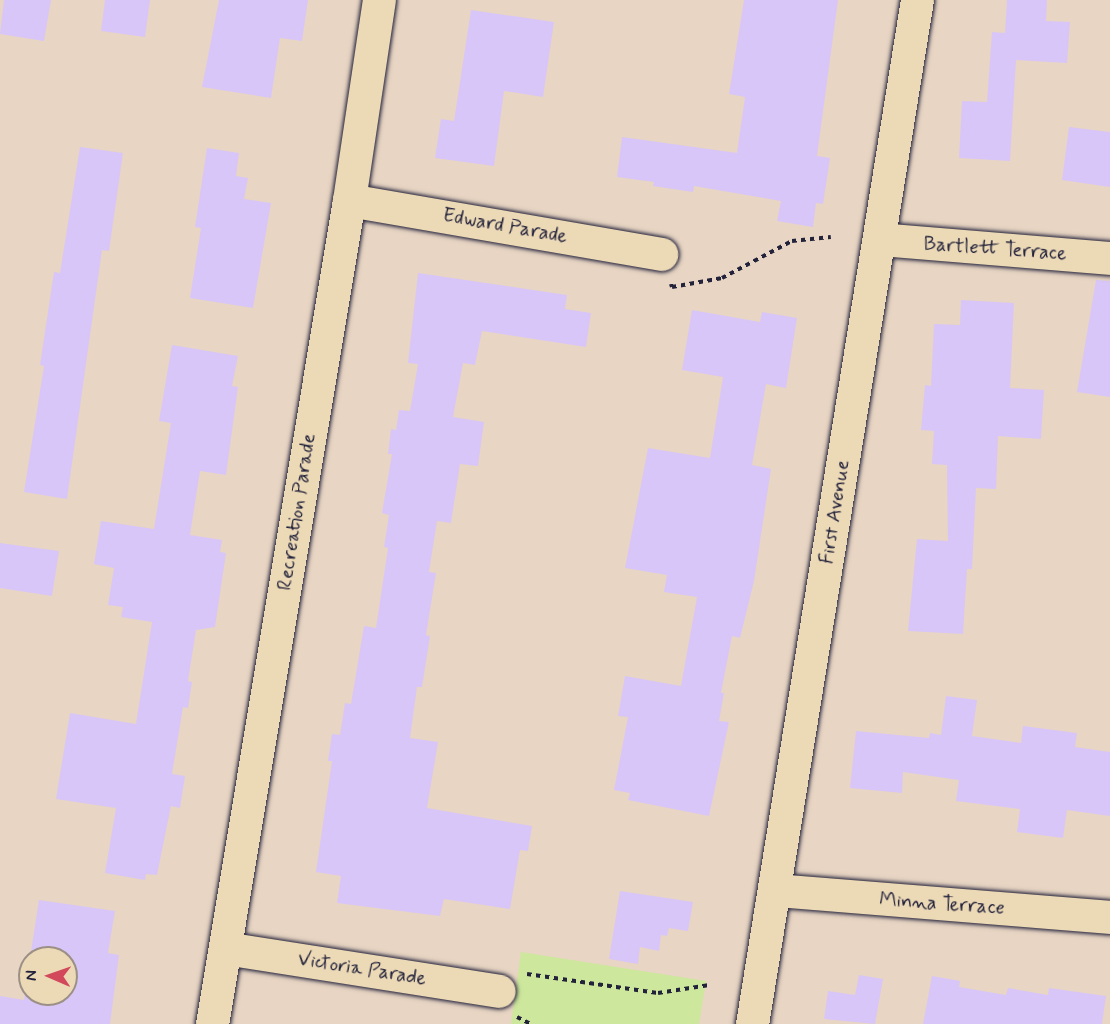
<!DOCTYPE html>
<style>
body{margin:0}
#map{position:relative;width:1110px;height:1024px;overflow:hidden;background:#e8d5c3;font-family:Mynerve,sans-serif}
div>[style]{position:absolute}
.green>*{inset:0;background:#cde79d}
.building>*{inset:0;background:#d8c6f8}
.path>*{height:4px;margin-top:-2px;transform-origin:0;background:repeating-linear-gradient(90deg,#22223b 0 4.5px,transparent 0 9px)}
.roads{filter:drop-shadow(0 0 2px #22223b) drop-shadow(0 0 2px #22223b)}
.minor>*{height:33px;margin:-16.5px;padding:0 16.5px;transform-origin:16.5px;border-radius:16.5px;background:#ecd9b6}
span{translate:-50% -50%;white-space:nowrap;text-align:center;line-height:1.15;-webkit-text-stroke:4.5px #ecd9b6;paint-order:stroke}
.street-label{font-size:20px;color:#22223b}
.north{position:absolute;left:18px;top:946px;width:60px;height:60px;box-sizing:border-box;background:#ecd9b6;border:2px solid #9b9085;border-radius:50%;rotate:272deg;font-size:16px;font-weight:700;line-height:24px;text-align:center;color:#22223b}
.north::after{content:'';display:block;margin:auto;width:21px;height:27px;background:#d1495b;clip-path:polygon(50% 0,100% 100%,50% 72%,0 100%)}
</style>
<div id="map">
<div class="green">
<div style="clip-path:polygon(521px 952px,706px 981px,699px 1024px,511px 1024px)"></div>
</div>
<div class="building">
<div style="clip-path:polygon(4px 0,51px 0,44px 41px,0 34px)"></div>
<div style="clip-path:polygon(105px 0,150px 0,145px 37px,101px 31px)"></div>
<div style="clip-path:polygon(219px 0,308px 0,302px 41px,280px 38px,271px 98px,202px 87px)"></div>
<div style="clip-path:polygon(744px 0,838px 0,817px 156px,830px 158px,823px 204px,816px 203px,813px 227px,777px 221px,781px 201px,694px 186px,693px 192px,653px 186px,654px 182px,617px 177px,622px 137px,737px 153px,745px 97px,729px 94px)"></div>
<div style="clip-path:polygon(1007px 0,1047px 0,1046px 21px,1070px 22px,1067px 63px,1016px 60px,1010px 161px,959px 158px,962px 101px,987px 102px,992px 32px,1005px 33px)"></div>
<div style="clip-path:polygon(471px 10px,554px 22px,543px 97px,504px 91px,494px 166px,435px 158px,441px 119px,454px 121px)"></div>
<div style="clip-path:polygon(1069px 127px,1110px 132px,1110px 187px,1062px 180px)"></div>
<div style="clip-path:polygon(80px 147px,123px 153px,109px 251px,102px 250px,67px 499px,24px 492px,44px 366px,40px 365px,54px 272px,60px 273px)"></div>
<div style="clip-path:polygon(207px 148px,239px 153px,236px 176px,248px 178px,244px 199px,271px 203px,253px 308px,190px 298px,201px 228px,195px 227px)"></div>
<div style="clip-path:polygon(418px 273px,567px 295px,565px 309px,591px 313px,586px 347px,482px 331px,475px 365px,463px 363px,453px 417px,484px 422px,478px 466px,460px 464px,451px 523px,437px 521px,429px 572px,436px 573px,426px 635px,430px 636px,422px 687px,417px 687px,410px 738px,438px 742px,427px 808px,532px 826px,528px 851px,520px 850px,510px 909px,444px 899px,440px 916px,337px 903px,341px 876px,316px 872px,332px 761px,328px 761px,332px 734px,340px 735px,345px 703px,351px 704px,364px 626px,376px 628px,388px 548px,384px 547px,389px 515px,382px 513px,392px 454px,388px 454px,391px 429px,396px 430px,399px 410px,410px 411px,418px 364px,408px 363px)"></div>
<div style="clip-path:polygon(1096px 280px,1110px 281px,1110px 397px,1077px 392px)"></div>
<div style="clip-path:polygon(961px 300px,1014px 303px,1010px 388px,1044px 390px,1041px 439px,998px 436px,996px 489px,976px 488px,972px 569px,967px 569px,963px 634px,908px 631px,917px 539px,948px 541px,947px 465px,932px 464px,934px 431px,921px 430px,925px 385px,931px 386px,934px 324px,960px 325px)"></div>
<div style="clip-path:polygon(692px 310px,760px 322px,762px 312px,797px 318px,786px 388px,766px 384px,752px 465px,771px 469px,754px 581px,740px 638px,732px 636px,721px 693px,724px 693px,719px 721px,729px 722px,709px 816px,628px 800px,630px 793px,614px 790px,628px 717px,618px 716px,625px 676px,681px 686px,697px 597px,664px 592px,667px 575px,625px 568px,648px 448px,710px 458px,723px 377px,682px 370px)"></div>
<div style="clip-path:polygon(172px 345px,238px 356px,232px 386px,238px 387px,226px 475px,200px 471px,190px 535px,222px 540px,220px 552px,226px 553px,215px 627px,196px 630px,188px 681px,192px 682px,188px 708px,183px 707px,172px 774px,185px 776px,180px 808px,171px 806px,157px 875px,146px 874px,145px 880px,105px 873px,116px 808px,56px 799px,70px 713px,136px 724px,152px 622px,121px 617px,123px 607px,108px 605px,114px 568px,94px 564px,101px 521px,154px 529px,171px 423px,159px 421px)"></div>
<div style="clip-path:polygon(0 543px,59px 551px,52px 596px,0 588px)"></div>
<div style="clip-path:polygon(946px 696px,977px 700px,972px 736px,1021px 743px,1023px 726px,1077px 733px,1075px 747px,1110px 752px,1110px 816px,1067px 810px,1063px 838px,1017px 832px,1020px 809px,956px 801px,959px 780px,903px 772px,902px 793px,850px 788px,856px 731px,929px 738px,930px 733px,941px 735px)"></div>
<div style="clip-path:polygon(620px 891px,693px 902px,688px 931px,669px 928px,667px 936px,661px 935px,659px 951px,640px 947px,638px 964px,609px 959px)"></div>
<div style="clip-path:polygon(39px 900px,115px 911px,108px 953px,119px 955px,110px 1024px,0 1024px,0 996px,24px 1000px,30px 958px,30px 994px,66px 994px,66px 958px,30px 958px)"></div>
<div style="clip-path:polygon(859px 975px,883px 979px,875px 1024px,824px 1019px,828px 991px,855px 995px)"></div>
<div style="clip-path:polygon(932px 976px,960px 981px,959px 987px,1006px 995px,1008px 988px,1048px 995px,1049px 988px,1106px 996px,1102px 1024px,923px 1024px)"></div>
</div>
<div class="path">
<div style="left:671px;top:284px;width:3px;rotate:72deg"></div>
<div style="left:672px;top:287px;width:51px;rotate:-10.2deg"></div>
<div style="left:722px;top:278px;width:79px;rotate:-27.9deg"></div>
<div style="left:792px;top:241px;width:39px;rotate:-6deg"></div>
<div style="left:527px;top:974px;width:132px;rotate:8.3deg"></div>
<div style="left:658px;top:993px;width:52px;rotate:-8.9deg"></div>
<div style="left:517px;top:1017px;width:16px;rotate:27deg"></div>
</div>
<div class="roads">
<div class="minor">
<div style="left:349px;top:200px;width:317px;rotate:9.8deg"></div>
<div style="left:879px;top:239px;width:232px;rotate:4.7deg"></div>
<div style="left:775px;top:890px;width:336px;rotate:4.6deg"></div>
<div style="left:225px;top:948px;width:277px;rotate:8.9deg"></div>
<div style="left:212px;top:1024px;width:835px;rotate:-80.56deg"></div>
<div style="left:349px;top:200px;width:202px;rotate:-81.5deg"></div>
<div style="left:752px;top:1024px;width:1037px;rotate:-80.85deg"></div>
</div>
</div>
<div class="street-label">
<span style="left:505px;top:226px;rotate:10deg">Edward Parade</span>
<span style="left:995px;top:249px;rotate:4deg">Bartlett Terrace</span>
<span style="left:297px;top:512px;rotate:-81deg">Recreation Parade</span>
<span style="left:835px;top:512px;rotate:-81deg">First Avenue</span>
<span style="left:942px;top:904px;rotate:4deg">Minna Terrace</span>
<span style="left:362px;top:969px;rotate:9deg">Victoria Parade</span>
</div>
<div class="north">N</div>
</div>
